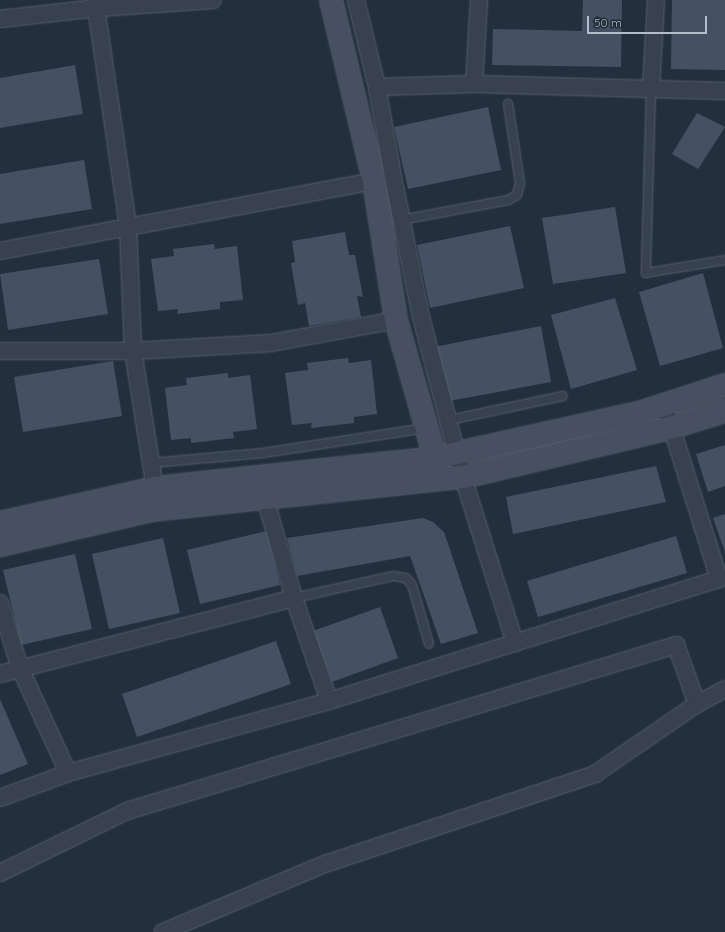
<!DOCTYPE html>
<style>
body{margin:0}
#map{position:relative;width:725px;height:932px;overflow:hidden;background:#242f3e;font-family:Quicksand,sans-serif}
div>[style]{position:absolute}
.building>*{inset:0;background:#455162}
.roads{filter:drop-shadow(0 0 1px #565f6c) drop-shadow(0 0 1px #565f6c)}
.lane>*{height:8px;margin:-4px;padding:0 4px;transform-origin:4px;border-radius:4px;background:#38414e}
.street>*{height:16px;margin:-8px;padding:0 8px;transform-origin:8px;border-radius:8px;background:#38414e}
.secondary>*{height:22px;margin:-11px;padding:0 11px;transform-origin:11px;border-radius:11px;background:#465061}
span{translate:-50% -50%;white-space:nowrap;text-align:center;line-height:1.15;-webkit-text-stroke:3px #1d2633;paint-order:stroke}
.scale{position:absolute;left:587px;top:16px;width:120px;height:18px;box-sizing:border-box;border:2px solid #b4bcc9;border-top:0;padding-left:5px;font-size:12px;line-height:14px;white-space:nowrap;color:#b4bcc9;-webkit-text-stroke:3px #1d2633;paint-order:stroke}
</style>
<div id="map">
<div class="building">
<div style="clip-path:polygon(583px 0,622px 0,621px 67px,492px 65px,493px 29px,582px 31px)"></div>
<div style="clip-path:polygon(672px 0,725px 0,725px 70px,671px 69px)"></div>
<div style="clip-path:polygon(75px 65px,83px 114px,0 128px,0 78px)"></div>
<div style="clip-path:polygon(488px 107px,501px 170px,408px 189px,394px 127px)"></div>
<div style="clip-path:polygon(697px 113px,725px 127px,698px 169px,672px 154px)"></div>
<div style="clip-path:polygon(84px 160px,92px 209px,0 224px,0 174px)"></div>
<div style="clip-path:polygon(615px 207px,626px 273px,553px 284px,542px 218px)"></div>
<div style="clip-path:polygon(510px 226px,524px 288px,430px 308px,417px 245px)"></div>
<div style="clip-path:polygon(345px 232px,349px 255px,355px 255px,363px 297px,357px 296px,361px 317px,309px 326px,305px 303px,298px 305px,291px 263px,295px 262px,292px 241px)"></div>
<div style="clip-path:polygon(214px 244px,215px 249px,237px 246px,243px 300px,220px 302px,220px 309px,177px 314px,178px 309px,158px 311px,151px 259px,174px 256px,173px 249px)"></div>
<div style="clip-path:polygon(99px 259px,108px 314px,8px 330px,0 274px)"></div>
<div style="clip-path:polygon(703px 273px,723px 348px,660px 366px,639px 292px)"></div>
<div style="clip-path:polygon(615px 298px,637px 370px,571px 389px,551px 315px)"></div>
<div style="clip-path:polygon(541px 326px,551px 382px,444px 402px,434px 347px)"></div>
<div style="clip-path:polygon(348px 358px,349px 363px,371px 360px,377px 414px,354px 417px,354px 423px,311px 428px,312px 423px,292px 425px,285px 373px,308px 370px,307px 363px)"></div>
<div style="clip-path:polygon(113px 361px,122px 416px,23px 432px,14px 377px)"></div>
<div style="clip-path:polygon(228px 373px,228px 378px,250px 375px,257px 429px,233px 432px,234px 438px,191px 443px,191px 438px,171px 440px,165px 388px,187px 385px,186px 378px)"></div>
<div style="clip-path:polygon(725px 445px,725px 486px,708px 492px,696px 454px)"></div>
<div style="clip-path:polygon(656px 466px,666px 502px,513px 534px,506px 497px)"></div>
<div style="clip-path:polygon(725px 514px,725px 552px,713px 518px)"></div>
<div style="clip-path:polygon(423px 518px,433px 522px,444px 532px,478px 633px,441px 644px,410px 556px,297px 576px,287px 538px)"></div>
<div style="clip-path:polygon(267px 531px,280px 585px,200px 604px,187px 550px)"></div>
<div style="clip-path:polygon(676px 536px,687px 573px,538px 617px,527px 581px)"></div>
<div style="clip-path:polygon(163px 538px,180px 613px,109px 629px,92px 554px)"></div>
<div style="clip-path:polygon(75px 554px,92px 629px,21px 645px,3px 570px)"></div>
<div style="clip-path:polygon(380px 607px,398px 658px,332px 682px,313px 631px)"></div>
<div style="clip-path:polygon(276px 641px,291px 684px,137px 737px,122px 694px)"></div>
<div style="clip-path:polygon(0 699px,28px 764px,0 775px)"></div>
</div>
<div class="roads">
<div class="lane">
<div style="left:651px;top:89px;width:184px;rotate:91.6deg"></div>
<div style="left:646px;top:273px;width:80px;rotate:-9.3deg"></div>
<div style="left:401px;top:220px;width:109px;rotate:-10.6deg"></div>
<div style="left:508px;top:200px;width:10px;rotate:-29deg"></div>
<div style="left:517px;top:195px;width:12px;rotate:-76deg"></div>
<div style="left:520px;top:183px;width:80px;rotate:-98.6deg"></div>
<div style="left:449px;top:420px;width:116px;rotate:-11.9deg"></div>
<div style="left:151px;top:463px;width:112px;rotate:-5.1deg"></div>
<div style="left:263px;top:453px;width:165px;rotate:-8.7deg"></div>
<div style="left:294px;top:598px;width:101px;rotate:-12.5deg"></div>
<div style="left:393px;top:576px;width:13px;rotate:9deg"></div>
<div style="left:406px;top:578px;width:9px;rotate:49deg"></div>
<div style="left:412px;top:585px;width:61px;rotate:73.9deg"></div>
</div>
<div class="street">
<div style="left:95px;top:0;width:228px;rotate:81.7deg"></div>
<div style="left:128px;top:226px;width:125px;rotate:87.7deg"></div>
<div style="left:133px;top:351px;width:139px;rotate:80.9deg"></div>
<div style="left:356px;top:0;width:89px;rotate:76.4deg"></div>
<div style="left:377px;top:87px;width:97px;rotate:79.9deg"></div>
<div style="left:394px;top:182px;width:138px;rotate:78.7deg"></div>
<div style="left:421px;top:317px;width:165px;rotate:75.3deg"></div>
<div style="left:463px;top:477px;width:174px;rotate:72.6deg"></div>
<div style="left:0;top:19px;width:99px;rotate:-6.4deg"></div>
<div style="left:98px;top:8px;width:115px;rotate:-4deg"></div>
<div style="left:474px;top:84px;width:84px;rotate:-86.6deg"></div>
<div style="left:377px;top:87px;width:97px;rotate:-1.8deg"></div>
<div style="left:474px;top:84px;width:251px;rotate:1.6deg"></div>
<div style="left:651px;top:89px;width:89px;rotate:-86.8deg"></div>
<div style="left:0;top:251px;width:380px;rotate:-10.6deg"></div>
<div style="left:0;top:351px;width:133px"></div>
<div style="left:133px;top:351px;width:138px;rotate:-3.3deg"></div>
<div style="left:271px;top:343px;width:127px;rotate:-10.4deg"></div>
<div style="left:265px;top:498px;width:104px;rotate:73.8deg"></div>
<div style="left:294px;top:598px;width:109px;rotate:71.2deg"></div>
<div style="left:0;top:603px;width:68px;rotate:72.9deg"></div>
<div style="left:20px;top:668px;width:115px;rotate:65.4deg"></div>
<div style="left:0;top:674px;width:304px;rotate:-14.5deg"></div>
<div style="left:0;top:798px;width:72px;rotate:-20.2deg"></div>
<div style="left:68px;top:773px;width:271px;rotate:-15.4deg"></div>
<div style="left:329px;top:701px;width:409px;rotate:-17.4deg"></div>
<div style="left:719px;top:579px;width:183px;rotate:-107.4deg"></div>
<div style="left:0;top:873px;width:141px;rotate:-26deg"></div>
<div style="left:127px;top:811px;width:574px;rotate:-16.82deg"></div>
<div style="left:676px;top:645px;width:63px;rotate:70.4deg"></div>
<div style="left:163px;top:932px;width:176px;rotate:-22.8deg"></div>
<div style="left:325px;top:864px;width:285px;rotate:-18.4deg"></div>
<div style="left:595px;top:774px;width:124px;rotate:-34.5deg"></div>
<div style="left:697px;top:704px;width:32px;rotate:-28deg"></div>
</div>
<div class="secondary">
<div style="left:331px;top:0;width:186px;rotate:76.6deg"></div>
<div style="left:374px;top:181px;width:141px;rotate:81deg"></div>
<div style="left:396px;top:320px;width:143px;rotate:74.2deg"></div>
<div style="left:435px;top:458px;width:15px;rotate:86deg"></div>
<div style="left:0;top:523px;width:159px;rotate:-12.7deg"></div>
<div style="left:155px;top:488px;width:282px;rotate:-6.1deg"></div>
<div style="left:435px;top:458px;width:212px;rotate:-12.5deg"></div>
<div style="left:642px;top:412px;width:87px;rotate:-18deg"></div>
<div style="left:0;top:545px;width:156px;rotate:-13deg"></div>
<div style="left:152px;top:510px;width:313px;rotate:-6.1deg"></div>
<div style="left:463px;top:477px;width:213px;rotate:-13.3deg"></div>
<div style="left:670px;top:428px;width:58px;rotate:-17.2deg"></div>
</div>
</div>
<div class="scale">50 m</div>
</div>
